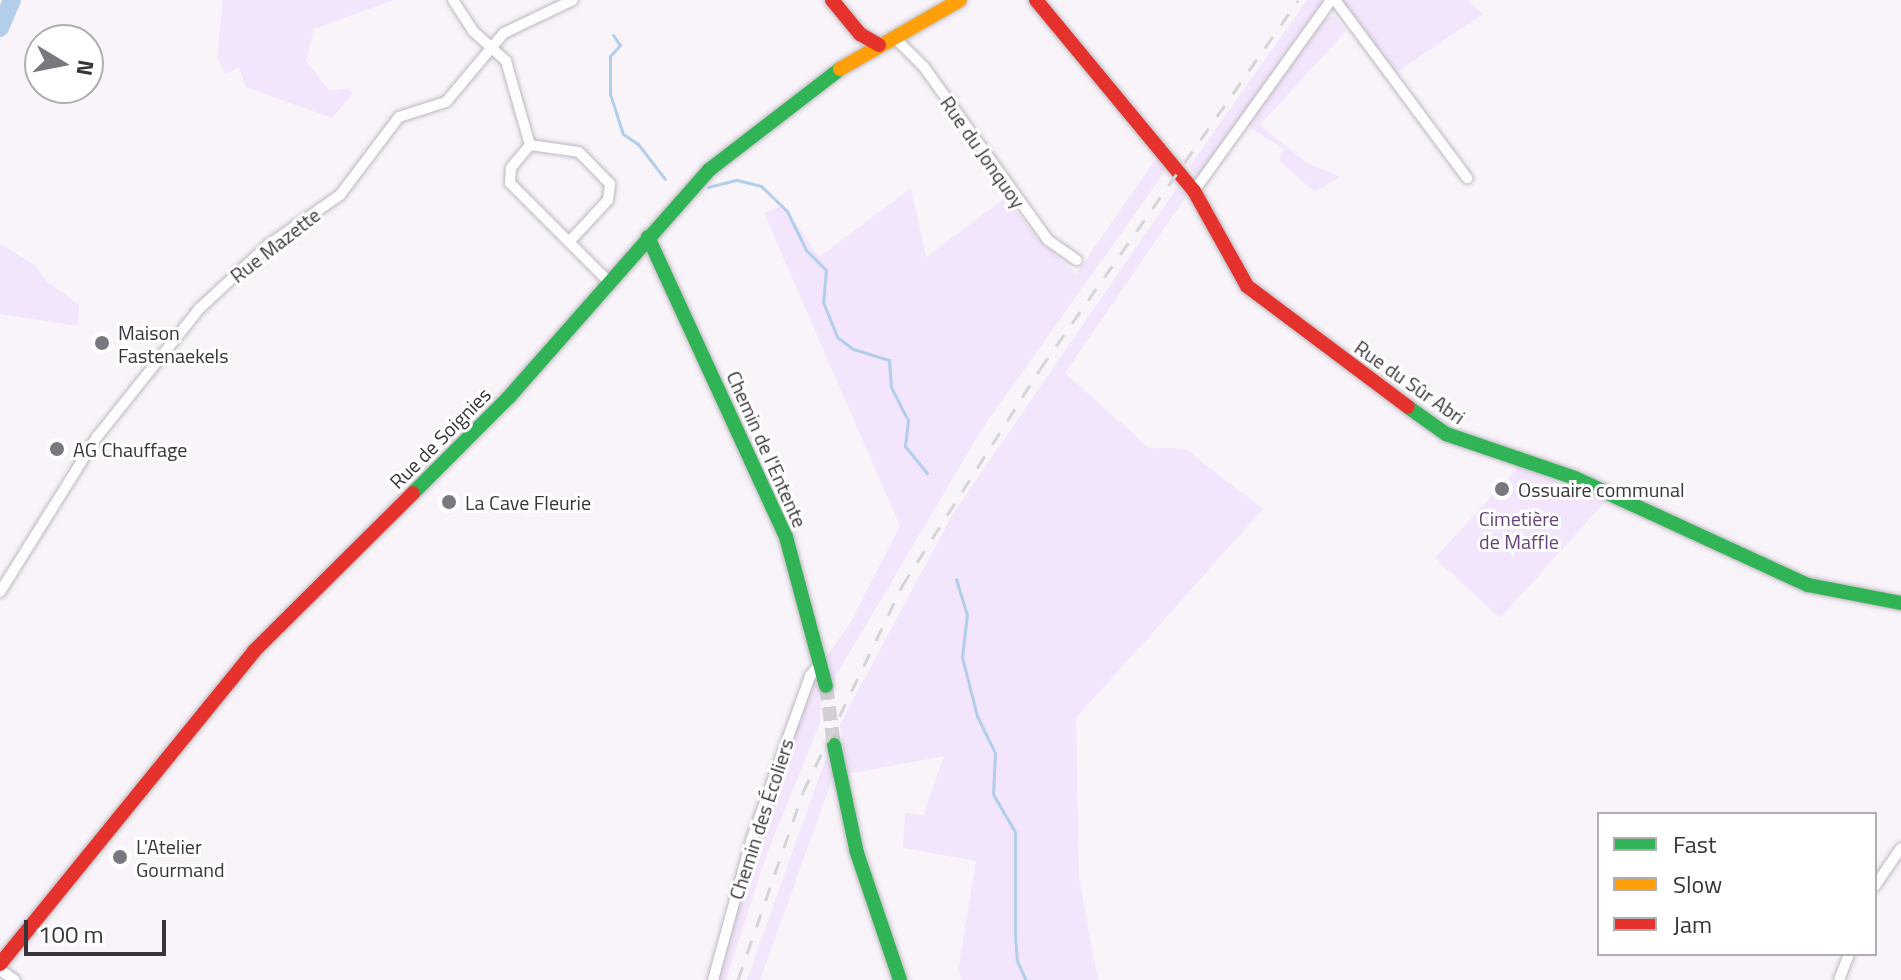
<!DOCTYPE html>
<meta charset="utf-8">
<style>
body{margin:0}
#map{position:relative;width:1901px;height:980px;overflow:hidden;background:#f8f4fa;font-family:"Titillium Web",sans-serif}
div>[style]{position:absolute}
.green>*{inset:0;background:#f3e5fc}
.stream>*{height:3px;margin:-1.5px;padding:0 1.5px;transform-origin:1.5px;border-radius:1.5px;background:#b2ceea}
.river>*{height:18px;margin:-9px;padding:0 9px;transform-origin:9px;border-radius:9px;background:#b2ceea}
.secondary-tunnel>*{height:14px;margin-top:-7px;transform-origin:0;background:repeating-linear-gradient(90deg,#d2ced4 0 14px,transparent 0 21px)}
.roads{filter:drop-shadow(0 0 2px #bdb9bf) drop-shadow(0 0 2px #bdb9bf)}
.street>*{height:10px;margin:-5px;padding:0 5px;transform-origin:5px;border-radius:5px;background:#fefdfe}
.fast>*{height:14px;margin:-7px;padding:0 7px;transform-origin:7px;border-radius:7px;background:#30b455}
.slow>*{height:14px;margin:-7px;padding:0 7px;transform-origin:7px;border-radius:7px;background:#ff9f0a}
.jam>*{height:14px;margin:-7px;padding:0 7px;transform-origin:7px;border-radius:7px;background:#e5322d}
.rail>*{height:3px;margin-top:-1.5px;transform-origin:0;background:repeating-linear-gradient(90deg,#d5d4d6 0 14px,transparent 0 28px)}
.dots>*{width:22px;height:22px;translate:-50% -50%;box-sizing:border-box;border:4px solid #fff;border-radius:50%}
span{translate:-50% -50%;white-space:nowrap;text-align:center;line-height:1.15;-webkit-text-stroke:6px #fff;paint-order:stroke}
.street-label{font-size:20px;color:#38343b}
.poi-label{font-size:20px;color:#38343b}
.left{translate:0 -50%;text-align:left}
.park-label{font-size:20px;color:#67437c}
.legend{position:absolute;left:1597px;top:812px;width:280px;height:144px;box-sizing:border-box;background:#fff;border:2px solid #afaeb1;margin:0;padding:10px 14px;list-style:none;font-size:24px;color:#38343b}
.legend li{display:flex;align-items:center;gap:16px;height:40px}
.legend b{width:40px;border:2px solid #afaeb1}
.north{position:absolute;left:24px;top:24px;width:80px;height:80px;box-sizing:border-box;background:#fff;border:2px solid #afaeb1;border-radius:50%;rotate:100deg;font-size:22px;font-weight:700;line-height:32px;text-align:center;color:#38343b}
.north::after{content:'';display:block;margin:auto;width:28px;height:36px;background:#7b777e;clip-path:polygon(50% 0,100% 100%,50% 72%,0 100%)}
.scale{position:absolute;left:24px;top:920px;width:142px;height:36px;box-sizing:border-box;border:4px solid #38343b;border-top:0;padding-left:10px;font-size:24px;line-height:28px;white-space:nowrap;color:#38343b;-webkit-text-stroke:6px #fff;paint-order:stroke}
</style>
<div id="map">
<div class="green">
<div style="clip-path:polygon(223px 0,394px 0,314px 29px,306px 61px,330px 91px,348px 88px,353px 93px,332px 118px,246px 87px,239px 68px,225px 74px,217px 57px)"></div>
<div style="clip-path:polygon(1307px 0,1324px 0,1198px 177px,1189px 167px)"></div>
<div style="clip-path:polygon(1341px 0,1468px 0,1483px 14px,1394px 74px)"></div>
<div style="clip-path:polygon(1335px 16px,1346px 31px,1260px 125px,1306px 162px,1340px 177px,1315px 192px,1279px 161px,1283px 149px,1248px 126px,1324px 19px)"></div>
<div style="clip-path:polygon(1157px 157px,1166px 170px,982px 429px,832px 682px,824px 660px,849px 625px,900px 526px,764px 213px,783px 205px,819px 257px,911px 188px,926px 257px,1006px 197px,1037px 238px,1076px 274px)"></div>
<div style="clip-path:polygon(1177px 188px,1187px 195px,1065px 373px,1149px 448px,1185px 449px,1263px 509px,1076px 718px,1079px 878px,1098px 980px,962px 980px,958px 970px,976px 861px,903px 848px,905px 813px,923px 815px,944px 756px,847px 774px,840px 724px,954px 512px)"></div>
<div style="clip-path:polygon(0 244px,35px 265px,46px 281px,79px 305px,78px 326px,0 314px)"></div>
<div style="clip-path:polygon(1520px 465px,1604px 503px,1500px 618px,1435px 558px)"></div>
<div style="clip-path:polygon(813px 678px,821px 691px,820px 723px,767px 853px,726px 980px,716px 980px,754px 845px)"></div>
<div style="clip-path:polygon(828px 752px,833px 777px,760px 980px,747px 980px)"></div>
</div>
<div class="stream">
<div style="left:613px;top:35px;width:12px;rotate:55deg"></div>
<div style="left:620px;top:45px;width:15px;rotate:132deg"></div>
<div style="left:610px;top:56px;width:38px;rotate:90deg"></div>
<div style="left:610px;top:94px;width:42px;rotate:72deg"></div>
<div style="left:623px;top:134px;width:18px;rotate:34deg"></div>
<div style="left:638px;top:144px;width:44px;rotate:52.4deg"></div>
<div style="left:708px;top:187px;width:30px;rotate:-14deg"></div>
<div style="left:737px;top:180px;width:25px;rotate:14deg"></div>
<div style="left:761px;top:186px;width:36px;rotate:44deg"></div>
<div style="left:787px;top:211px;width:43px;rotate:64deg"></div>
<div style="left:806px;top:250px;width:28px;rotate:45deg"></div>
<div style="left:826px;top:270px;width:32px;rotate:95deg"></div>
<div style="left:823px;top:302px;width:38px;rotate:68deg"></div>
<div style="left:837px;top:337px;width:20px;rotate:37deg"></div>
<div style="left:853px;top:349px;width:38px;rotate:17deg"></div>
<div style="left:889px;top:360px;width:27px;rotate:86deg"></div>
<div style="left:891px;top:387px;width:38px;rotate:63deg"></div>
<div style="left:908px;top:421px;width:25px;rotate:97deg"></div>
<div style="left:905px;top:446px;width:35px;rotate:51deg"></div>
<div style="left:956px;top:579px;width:37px;rotate:73deg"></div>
<div style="left:967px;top:614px;width:43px;rotate:96.6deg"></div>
<div style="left:962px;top:657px;width:61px;rotate:75.7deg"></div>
<div style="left:977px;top:716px;width:41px;rotate:64.1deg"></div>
<div style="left:995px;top:753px;width:41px;rotate:92.8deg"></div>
<div style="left:993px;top:794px;width:44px;rotate:59.9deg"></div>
<div style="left:1015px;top:832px;width:103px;rotate:90deg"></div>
<div style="left:1015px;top:935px;width:26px;rotate:86deg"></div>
<div style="left:1017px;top:961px;width:21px;rotate:65deg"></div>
</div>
<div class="river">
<div style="left:0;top:28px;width:30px;rotate:-67deg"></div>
</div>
<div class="secondary-tunnel">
<div style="left:826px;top:686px;width:60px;rotate:82.3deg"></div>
</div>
<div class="roads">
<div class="street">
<div style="left:453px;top:0;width:37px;rotate:57deg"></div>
<div style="left:473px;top:31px;width:45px;rotate:42.3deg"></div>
<div style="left:506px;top:61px;width:87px;rotate:74.1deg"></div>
<div style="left:1335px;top:0;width:222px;rotate:53.4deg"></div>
<div style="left:894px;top:37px;width:42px;rotate:45deg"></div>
<div style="left:924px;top:67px;width:213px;rotate:54.4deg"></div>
<div style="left:1048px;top:240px;width:35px;rotate:35deg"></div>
<div style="left:530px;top:145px;width:30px;rotate:130deg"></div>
<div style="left:511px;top:168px;width:15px;rotate:94deg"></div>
<div style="left:510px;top:183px;width:140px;rotate:45deg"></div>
<div style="left:530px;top:145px;width:49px;rotate:8.1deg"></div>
<div style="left:579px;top:152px;width:45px;rotate:45.9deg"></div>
<div style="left:610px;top:184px;width:16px;rotate:97deg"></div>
<div style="left:608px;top:200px;width:57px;rotate:132.9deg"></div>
<div style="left:1194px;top:191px;width:235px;rotate:-54.3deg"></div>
<div style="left:0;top:592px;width:183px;rotate:-58deg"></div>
<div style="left:97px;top:437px;width:164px;rotate:-51.4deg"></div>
<div style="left:199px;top:309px;width:94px;rotate:-42.8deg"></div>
<div style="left:268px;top:245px;width:88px;rotate:-34.8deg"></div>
<div style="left:340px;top:195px;width:98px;rotate:-52.9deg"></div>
<div style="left:399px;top:117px;width:49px;rotate:-17.7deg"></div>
<div style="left:446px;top:102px;width:90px;rotate:-50deg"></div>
<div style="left:504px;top:33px;width:76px;rotate:-25.6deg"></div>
<div style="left:1875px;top:886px;width:46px;rotate:-55.6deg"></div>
<div style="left:0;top:970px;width:18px;rotate:34deg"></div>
<div style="left:713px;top:980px;width:144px;rotate:-74.7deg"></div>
<div style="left:751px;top:841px;width:175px;rotate:-70.3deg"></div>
<div style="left:810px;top:676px;width:17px;rotate:-50deg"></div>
<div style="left:1839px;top:980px;width:28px;rotate:-69deg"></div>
</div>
<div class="fast">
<div style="left:648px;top:237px;width:330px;rotate:65.3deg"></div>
<div style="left:786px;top:537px;width:154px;rotate:75deg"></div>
<div style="left:1408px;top:407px;width:47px;rotate:35.4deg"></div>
<div style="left:1446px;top:434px;width:136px;rotate:18.8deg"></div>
<div style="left:1575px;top:478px;width:256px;rotate:24.7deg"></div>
<div style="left:1808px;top:585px;width:95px;rotate:11deg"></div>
<div style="left:413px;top:493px;width:136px;rotate:-45deg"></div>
<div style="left:509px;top:397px;width:303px;rotate:-48.6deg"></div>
<div style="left:709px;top:170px;width:165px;rotate:-37.6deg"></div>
<div style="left:834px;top:745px;width:110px;rotate:78deg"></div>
<div style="left:857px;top:853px;width:134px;rotate:71.3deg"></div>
</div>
<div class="slow">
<div style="left:840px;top:69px;width:138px;rotate:-29.9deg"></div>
</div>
<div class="jam">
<div style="left:832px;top:0;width:44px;rotate:50.5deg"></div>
<div style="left:860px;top:34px;width:22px;rotate:30deg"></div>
<div style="left:1036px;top:0;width:248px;rotate:50.4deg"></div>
<div style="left:1194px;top:191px;width:109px;rotate:60.8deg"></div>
<div style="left:1247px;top:286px;width:201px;rotate:36.9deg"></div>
<div style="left:0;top:964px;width:403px;rotate:-50.9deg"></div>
<div style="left:254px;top:651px;width:224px;rotate:-44.8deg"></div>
</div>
</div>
<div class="rail">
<div style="left:738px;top:980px;width:199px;rotate:-70.9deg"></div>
<div style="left:803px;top:792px;width:229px;rotate:-64.3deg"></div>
<div style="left:902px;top:586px;width:257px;rotate:-57.5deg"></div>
<div style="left:1040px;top:369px;width:450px;rotate:-55deg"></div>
</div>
<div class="dots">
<div style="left:102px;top:343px;background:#7b777e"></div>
<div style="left:57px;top:449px;background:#7b777e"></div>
<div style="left:1502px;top:489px;background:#7b777e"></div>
<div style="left:449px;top:502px;background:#7b777e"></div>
<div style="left:120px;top:857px;background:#7b777e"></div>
</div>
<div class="street-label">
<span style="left:983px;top:152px;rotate:55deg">Rue du Jonquoy</span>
<span style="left:275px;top:245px;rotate:-38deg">Rue Mazette</span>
<span style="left:1410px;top:382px;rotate:35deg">Rue du Sûr Abri</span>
<span style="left:440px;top:438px;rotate:-45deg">Rue de Soignies</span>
<span style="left:767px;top:449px;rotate:66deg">Chemin de l'Entente</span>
<span style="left:761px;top:819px;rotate:-72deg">Chemin des Écoliers</span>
</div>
<div class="poi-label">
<span class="left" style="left:118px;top:344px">Maison<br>Fastenaekels</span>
<span class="left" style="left:73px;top:449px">AG Chauffage</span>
<span class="left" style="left:1518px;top:489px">Ossuaire communal</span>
<span class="left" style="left:465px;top:502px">La Cave Fleurie</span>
<span class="left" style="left:136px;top:858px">L'Atelier<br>Gourmand</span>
</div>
<div class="park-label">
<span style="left:1519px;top:530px">Cimetière<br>de Maffle</span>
</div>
<ul class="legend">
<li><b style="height:10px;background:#30b455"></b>Fast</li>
<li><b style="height:10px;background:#ff9f0a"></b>Slow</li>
<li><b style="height:10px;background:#e5322d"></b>Jam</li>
</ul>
<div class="north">N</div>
<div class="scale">100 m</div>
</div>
